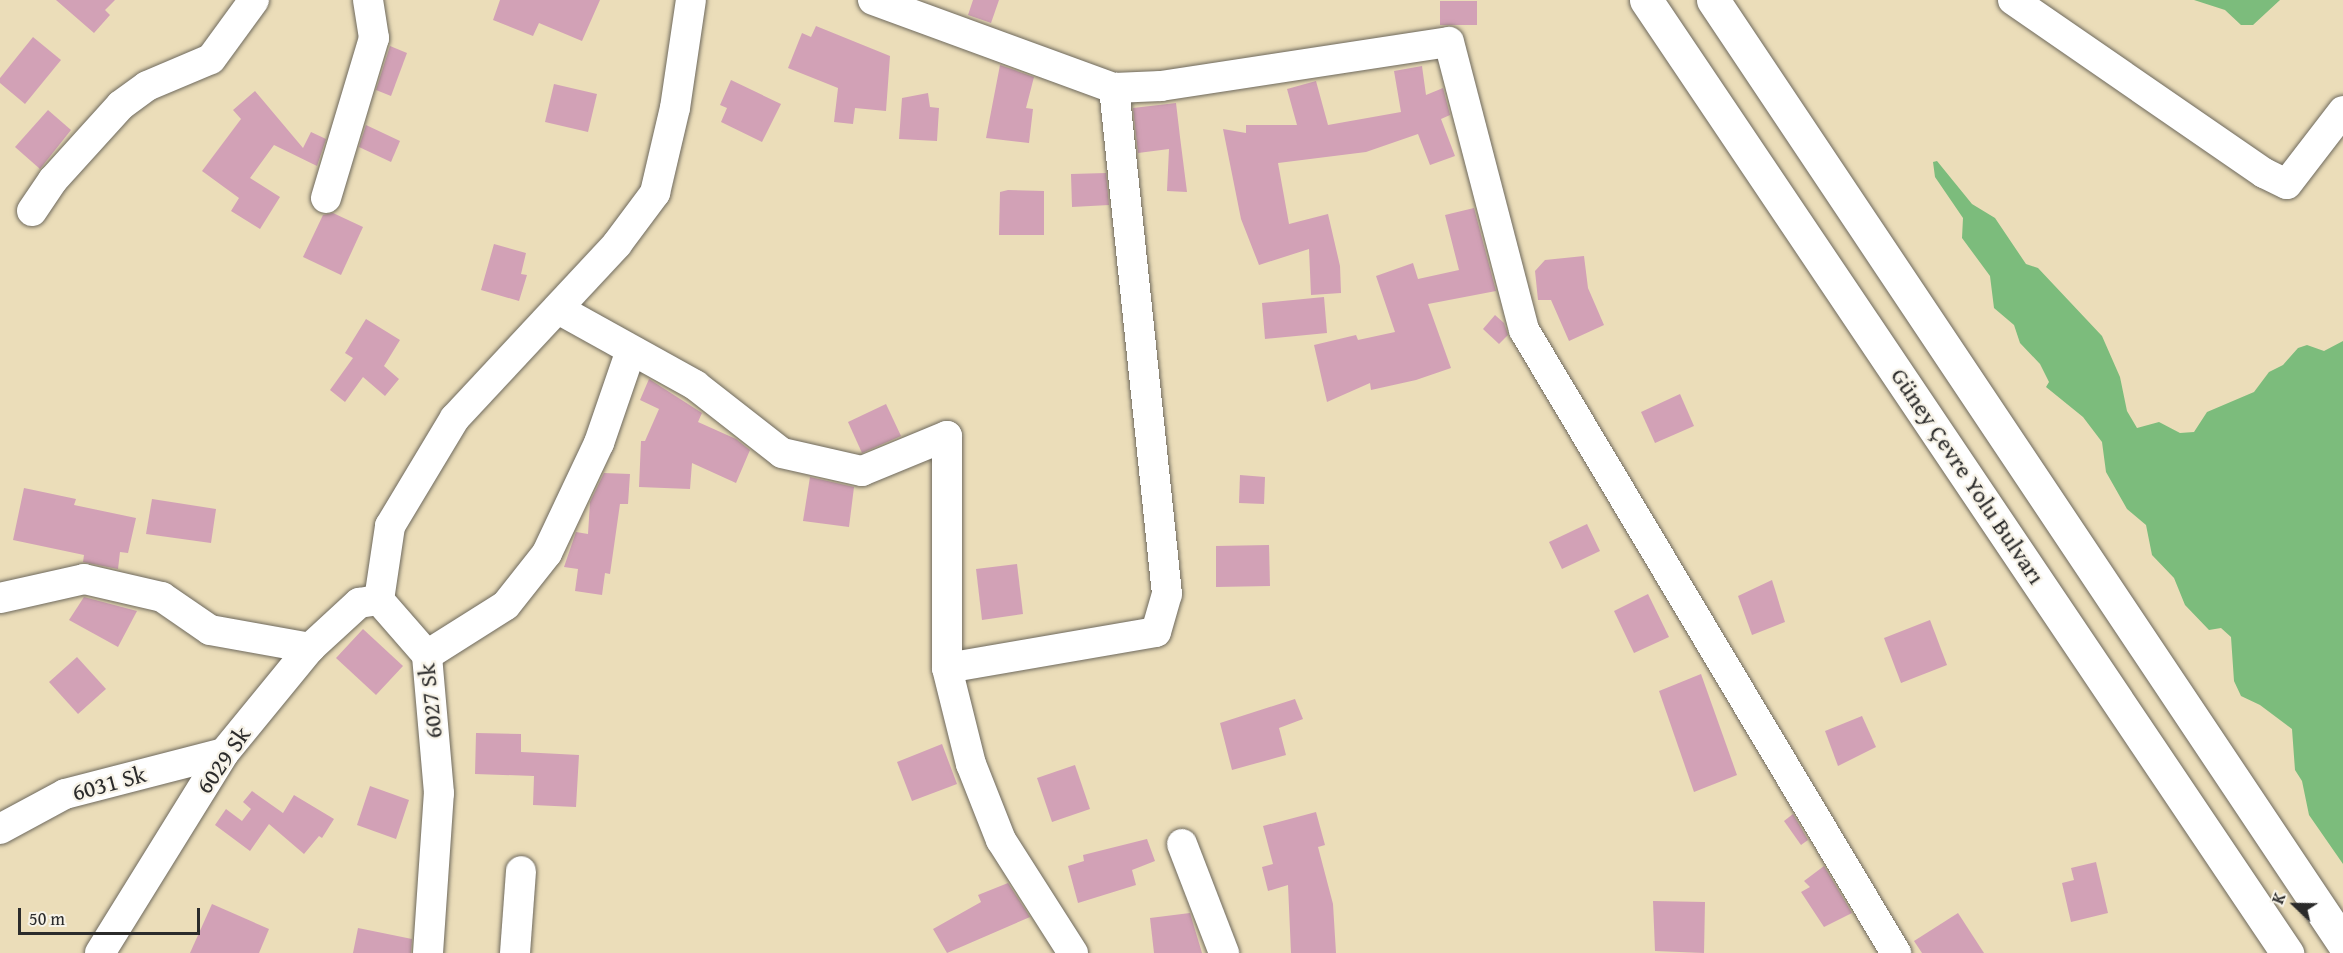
<!DOCTYPE html>
<meta charset="utf-8">
<style>
body{margin:0}
#map{position:relative;width:2343px;height:953px;overflow:hidden;background:#ebddb9;font-family:"Gentium Book Plus",serif}
div>[style]{position:absolute}
.forest>*{inset:0;background:#7cbc7c}
.building>*{inset:0;background:#d2a1b6}
.roads{filter:drop-shadow(0 0 2px #6e695d) drop-shadow(0 0 2px #6e695d)}
.minor>*{height:30px;margin:-15px;padding:0 15px;transform-origin:15px;border-radius:15px;background:#fff}
.highway>*{height:33px;margin:-16.5px;padding:0 16.5px;transform-origin:16.5px;border-radius:16.5px;background:#fff}
span{translate:-50% -50%;white-space:nowrap;text-align:center;line-height:1.15;-webkit-text-stroke:4.5px #f7f3e8;paint-order:stroke}
.street-label{font-size:24px;color:#2b2b2b}
.north{position:absolute;left:2265px;top:875px;width:60px;height:60px;-webkit-text-stroke:4px #f7f3e8;paint-order:stroke;rotate:292deg;font-size:16px;font-weight:700;line-height:24px;text-align:center;color:#2b2b2b}
.north::after{content:'';display:block;margin:auto;width:21px;height:27px;background:#2b2b2b;clip-path:polygon(50% 0,100% 100%,50% 72%,0 100%)}
.scale{position:absolute;left:18px;top:908px;width:182px;height:27px;box-sizing:border-box;border:3px solid #2b2b2b;border-top:0;padding-left:8px;font-size:18px;line-height:21px;white-space:nowrap;color:#2b2b2b;-webkit-text-stroke:4px #f7f3e8;paint-order:stroke}
</style>
<div id="map">
<div class="forest">
<div style="clip-path:polygon(2194px 0,2280px 0,2253px 25px,2241px 25px,2225px 10px)"></div>
<div style="clip-path:polygon(1937px 161px,1972px 204px,1995px 218px,2026px 264px,2038px 268px,2102px 336px,2120px 377px,2127px 411px,2137px 428px,2159px 422px,2180px 433px,2194px 432px,2207px 412px,2254px 392px,2269px 372px,2283px 365px,2298px 348px,2307px 345px,2324px 351px,2343px 341px,2343px 864px,2309px 815px,2302px 781px,2295px 770px,2292px 729px,2260px 705px,2241px 696px,2234px 681px,2231px 637px,2221px 628px,2209px 630px,2185px 605px,2174px 578px,2152px 555px,2146px 525px,2127px 509px,2106px 472px,2102px 442px,2083px 417px,2046px 387px,2049px 382px,2040px 364px,2020px 343px,2014px 325px,1994px 308px,1990px 276px,1962px 238px,1963px 218px,1935px 177px,1933px 162px)"></div>
</div>
<div class="building">
<div style="clip-path:polygon(56px 0,115px 0,105px 10px,110px 15px,94px 33px)"></div>
<div style="clip-path:polygon(500px 0,600px 0,582px 41px,539px 23px,533px 36px,493px 20px)"></div>
<div style="clip-path:polygon(973px 0,999px 0,991px 23px,968px 15px)"></div>
<div style="clip-path:polygon(1440px 1px,1477px 1px,1477px 25px,1440px 25px)"></div>
<div style="clip-path:polygon(816px 26px,890px 56px,886px 111px,855px 108px,853px 124px,834px 122px,838px 88px,788px 68px,802px 33px,811px 37px)"></div>
<div style="clip-path:polygon(33px 37px,61px 60px,25px 104px,0 83px,0 78px)"></div>
<div style="clip-path:polygon(390px 46px,407px 53px,391px 96px,376px 90px)"></div>
<div style="clip-path:polygon(1000px 65px,1034px 77px,1026px 108px,1033px 109px,1029px 143px,986px 138px)"></div>
<div style="clip-path:polygon(1422px 66px,1426px 95px,1443px 88px,1450px 115px,1441px 119px,1455px 156px,1430px 165px,1418px 134px,1366px 152px,1278px 163px,1289px 224px,1328px 214px,1340px 266px,1341px 293px,1311px 295px,1309px 249px,1259px 265px,1241px 219px,1223px 129px,1246px 133px,1246px 125px,1297px 125px,1287px 89px,1316px 81px,1328px 125px,1401px 112px,1394px 71px)"></div>
<div style="clip-path:polygon(731px 80px,781px 104px,762px 142px,721px 122px,727px 108px,720px 105px)"></div>
<div style="clip-path:polygon(554px 84px,597px 94px,588px 132px,545px 122px)"></div>
<div style="clip-path:polygon(255px 91px,303px 148px,311px 132px,326px 139px,317px 166px,274px 145px,250px 178px,280px 197px,260px 229px,231px 211px,239px 198px,202px 171px,241px 119px,233px 110px)"></div>
<div style="clip-path:polygon(928px 93px,930px 107px,939px 108px,937px 141px,899px 139px,902px 98px)"></div>
<div style="clip-path:polygon(1176px 103px,1180px 137px,1187px 192px,1167px 191px,1169px 149px,1138px 153px,1133px 108px)"></div>
<div style="clip-path:polygon(48px 110px,71px 130px,40px 169px,15px 147px)"></div>
<div style="clip-path:polygon(366px 125px,400px 141px,391px 162px,359px 147px)"></div>
<div style="clip-path:polygon(1106px 173px,1109px 205px,1072px 207px,1071px 174px)"></div>
<div style="clip-path:polygon(1008px 190px,1044px 191px,1044px 235px,999px 235px,1000px 192px)"></div>
<div style="clip-path:polygon(1474px 208px,1496px 291px,1428px 304px,1451px 368px,1416px 380px,1371px 390px,1370px 383px,1327px 402px,1314px 345px,1356px 335px,1358px 340px,1395px 332px,1376px 276px,1413px 263px,1418px 279px,1459px 270px,1445px 215px)"></div>
<div style="clip-path:polygon(333px 213px,363px 227px,341px 275px,303px 257px,323px 215px)"></div>
<div style="clip-path:polygon(494px 244px,526px 253px,521px 274px,527px 275px,519px 301px,481px 290px)"></div>
<div style="clip-path:polygon(1584px 256px,1588px 288px,1604px 325px,1569px 341px,1551px 300px,1538px 300px,1535px 271px,1545px 260px)"></div>
<div style="clip-path:polygon(1324px 297px,1327px 333px,1265px 339px,1262px 303px)"></div>
<div style="clip-path:polygon(1495px 315px,1504px 323px,1508px 335px,1499px 344px,1483px 329px)"></div>
<div style="clip-path:polygon(366px 319px,400px 340px,384px 366px,399px 379px,385px 396px,363px 377px,345px 402px,330px 390px,353px 358px,345px 353px)"></div>
<div style="clip-path:polygon(649px 379px,702px 413px,698px 422px,736px 439px,750px 450px,736px 483px,692px 463px,690px 489px,639px 487px,641px 441px,645px 441px,659px 409px,640px 400px)"></div>
<div style="clip-path:polygon(1680px 394px,1694px 426px,1655px 443px,1641px 412px)"></div>
<div style="clip-path:polygon(886px 404px,901px 436px,862px 453px,848px 422px)"></div>
<div style="clip-path:polygon(604px 473px,630px 474px,628px 504px,620px 504px,610px 574px,605px 573px,602px 595px,575px 591px,578px 569px,564px 567px,576px 532px,588px 534px,590px 502px)"></div>
<div style="clip-path:polygon(1240px 475px,1265px 477px,1264px 504px,1239px 503px)"></div>
<div style="clip-path:polygon(810px 477px,854px 487px,849px 527px,803px 521px)"></div>
<div style="clip-path:polygon(24px 488px,76px 499px,74px 505px,136px 518px,128px 553px,120px 552px,118px 569px,83px 562px,84px 555px,13px 540px)"></div>
<div style="clip-path:polygon(152px 499px,216px 509px,211px 543px,146px 534px)"></div>
<div style="clip-path:polygon(1587px 524px,1600px 551px,1562px 569px,1549px 542px)"></div>
<div style="clip-path:polygon(1269px 545px,1270px 586px,1216px 587px,1216px 546px)"></div>
<div style="clip-path:polygon(1017px 564px,1023px 614px,982px 620px,976px 569px)"></div>
<div style="clip-path:polygon(1772px 580px,1785px 622px,1752px 635px,1738px 596px)"></div>
<div style="clip-path:polygon(1648px 594px,1669px 637px,1634px 653px,1614px 611px)"></div>
<div style="clip-path:polygon(84px 597px,137px 611px,118px 647px,69px 620px)"></div>
<div style="clip-path:polygon(1930px 620px,1947px 665px,1901px 683px,1884px 638px)"></div>
<div style="clip-path:polygon(363px 629px,403px 666px,376px 695px,336px 658px)"></div>
<div style="clip-path:polygon(77px 657px,106px 689px,78px 714px,49px 682px)"></div>
<div style="clip-path:polygon(1701px 674px,1737px 775px,1694px 792px,1659px 691px)"></div>
<div style="clip-path:polygon(1295px 699px,1303px 719px,1279px 728px,1286px 755px,1232px 770px,1220px 723px)"></div>
<div style="clip-path:polygon(1862px 716px,1876px 747px,1838px 766px,1825px 731px)"></div>
<div style="clip-path:polygon(476px 733px,521px 734px,521px 752px,579px 755px,576px 807px,533px 805px,534px 776px,475px 774px)"></div>
<div style="clip-path:polygon(942px 744px,957px 784px,912px 801px,897px 762px)"></div>
<div style="clip-path:polygon(1075px 765px,1090px 809px,1052px 822px,1037px 778px)"></div>
<div style="clip-path:polygon(370px 786px,409px 800px,396px 839px,357px 825px)"></div>
<div style="clip-path:polygon(252px 791px,283px 813px,294px 795px,334px 819px,322px 838px,319px 836px,304px 854px,269px 824px,250px 851px,215px 825px,226px 809px,242px 821px,251px 809px,243px 802px)"></div>
<div style="clip-path:polygon(1316px 812px,1325px 845px,1318px 847px,1333px 904px,1336px 953px,1291px 953px,1288px 885px,1268px 891px,1262px 867px,1273px 864px,1263px 826px)"></div>
<div style="clip-path:polygon(1793px 814px,1808px 840px,1801px 845px,1784px 821px)"></div>
<div style="clip-path:polygon(1147px 839px,1155px 861px,1132px 870px,1136px 885px,1078px 903px,1068px 866px,1084px 861px,1083px 855px)"></div>
<div style="clip-path:polygon(2096px 862px,2108px 913px,2071px 922px,2062px 883px,2074px 880px,2071px 868px)"></div>
<div style="clip-path:polygon(1824px 866px,1852px 913px,1824px 927px,1801px 892px,1810px 887px,1804px 881px)"></div>
<div style="clip-path:polygon(1008px 883px,1030px 917px,947px 953px,933px 929px,981px 902px,978px 895px)"></div>
<div style="clip-path:polygon(1653px 901px,1705px 902px,1704px 953px,1655px 951px)"></div>
<div style="clip-path:polygon(212px 904px,269px 929px,259px 953px,190px 953px)"></div>
<div style="clip-path:polygon(1190px 913px,1202px 953px,1154px 953px,1150px 918px)"></div>
<div style="clip-path:polygon(1958px 913px,1984px 953px,1922px 953px,1914px 941px)"></div>
<div style="clip-path:polygon(358px 928px,412px 939px,411px 953px,353px 953px)"></div>
</div>
<div class="roads">
<div class="minor">
<div style="left:873px;top:0;width:257px;rotate:20.1deg"></div>
<div style="left:1114px;top:88px;width:47px;rotate:-2.4deg"></div>
<div style="left:1161px;top:86px;width:291px;rotate:-8.7deg"></div>
<div style="left:1449px;top:42px;width:298px;rotate:75.4deg"></div>
<div style="left:1524px;top:330px;width:726px;rotate:59.16deg"></div>
<div style="left:2013px;top:0;width:305px;rotate:34.6deg"></div>
<div style="left:2264px;top:173px;width:25px;rotate:26deg"></div>
<div style="left:2287px;top:184px;width:92px;rotate:-52.5deg"></div>
<div style="left:326px;top:198px;width:167px;rotate:-73.3deg"></div>
<div style="left:374px;top:38px;width:38px;rotate:-99deg"></div>
<div style="left:32px;top:211px;width:37px;rotate:-56deg"></div>
<div style="left:53px;top:180px;width:101px;rotate:-47.8deg"></div>
<div style="left:121px;top:105px;width:32px;rotate:-36deg"></div>
<div style="left:147px;top:86px;width:69px;rotate:-22.9deg"></div>
<div style="left:211px;top:59px;width:73px;rotate:-53.9deg"></div>
<div style="left:558px;top:309px;width:157px;rotate:29deg"></div>
<div style="left:695px;top:385px;width:110px;rotate:38deg"></div>
<div style="left:782px;top:453px;width:82px;rotate:12.7deg"></div>
<div style="left:862px;top:471px;width:92px;rotate:-22.4deg"></div>
<div style="left:947px;top:436px;width:232px;rotate:90deg"></div>
<div style="left:947px;top:668px;width:99px;rotate:76deg"></div>
<div style="left:971px;top:764px;width:82px;rotate:68.5deg"></div>
<div style="left:1001px;top:840px;width:134px;rotate:57.5deg"></div>
<div style="left:0;top:598px;width:86px;rotate:-12.7deg"></div>
<div style="left:84px;top:579px;width:80px;rotate:13deg"></div>
<div style="left:162px;top:597px;width:58px;rotate:34.5deg"></div>
<div style="left:210px;top:630px;width:102px;rotate:10.2deg"></div>
<div style="left:427px;top:655px;width:93px;rotate:-32.3deg"></div>
<div style="left:506px;top:605px;width:66px;rotate:-51.7deg"></div>
<div style="left:547px;top:553px;width:122px;rotate:-64.7deg"></div>
<div style="left:599px;top:443px;width:98px;rotate:-71deg"></div>
<div style="left:947px;top:668px;width:212px;rotate:-9.8deg"></div>
<div style="left:1156px;top:632px;width:40px;rotate:-74deg"></div>
<div style="left:1167px;top:594px;width:509px;rotate:-95.98deg"></div>
<div style="left:0;top:829px;width:74px;rotate:-28.3deg"></div>
<div style="left:65px;top:794px;width:164px;rotate:-14.5deg"></div>
<div style="left:1182px;top:844px;width:117px;rotate:68.9deg"></div>
<div style="left:100px;top:953px;width:235px;rotate:-58.2deg"></div>
<div style="left:224px;top:753px;width:136px;rotate:-50.7deg"></div>
<div style="left:310px;top:648px;width:67px;rotate:-42.6deg"></div>
<div style="left:359px;top:603px;width:20px;rotate:-9deg"></div>
<div style="left:428px;top:953px;width:160px;rotate:-86.1deg"></div>
<div style="left:439px;top:793px;width:139px;rotate:-95deg"></div>
<div style="left:427px;top:655px;width:73px;rotate:-131.1deg"></div>
<div style="left:379px;top:600px;width:75px;rotate:-81.5deg"></div>
<div style="left:390px;top:526px;width:126px;rotate:-59deg"></div>
<div style="left:455px;top:418px;width:238px;rotate:-47deg"></div>
<div style="left:617px;top:244px;width:64px;rotate:-53.3deg"></div>
<div style="left:655px;top:193px;width:87px;rotate:-76.8deg"></div>
<div style="left:675px;top:108px;width:109px;rotate:-81.6deg"></div>
<div style="left:515px;top:953px;width:82px;rotate:-85.8deg"></div>
</div>
<div class="highway">
<div style="left:1646px;top:0;width:1149px;rotate:56.07deg"></div>
<div style="left:1713px;top:0;width:1134px;rotate:56.25deg"></div>
</div>
</div>
<div class="street-label">
<span style="left:1968px;top:476px;rotate:56deg">Güney Çevre Yolu Bulvarı</span>
<span style="left:430px;top:701px;rotate:-96deg">6027 Sk</span>
<span style="left:223px;top:760px;rotate:-55deg">6029 Sk</span>
<span style="left:109px;top:783px;rotate:-15deg">6031 Sk</span>
</div>
<div class="north">K</div>
<div class="scale">50 m</div>
</div>
